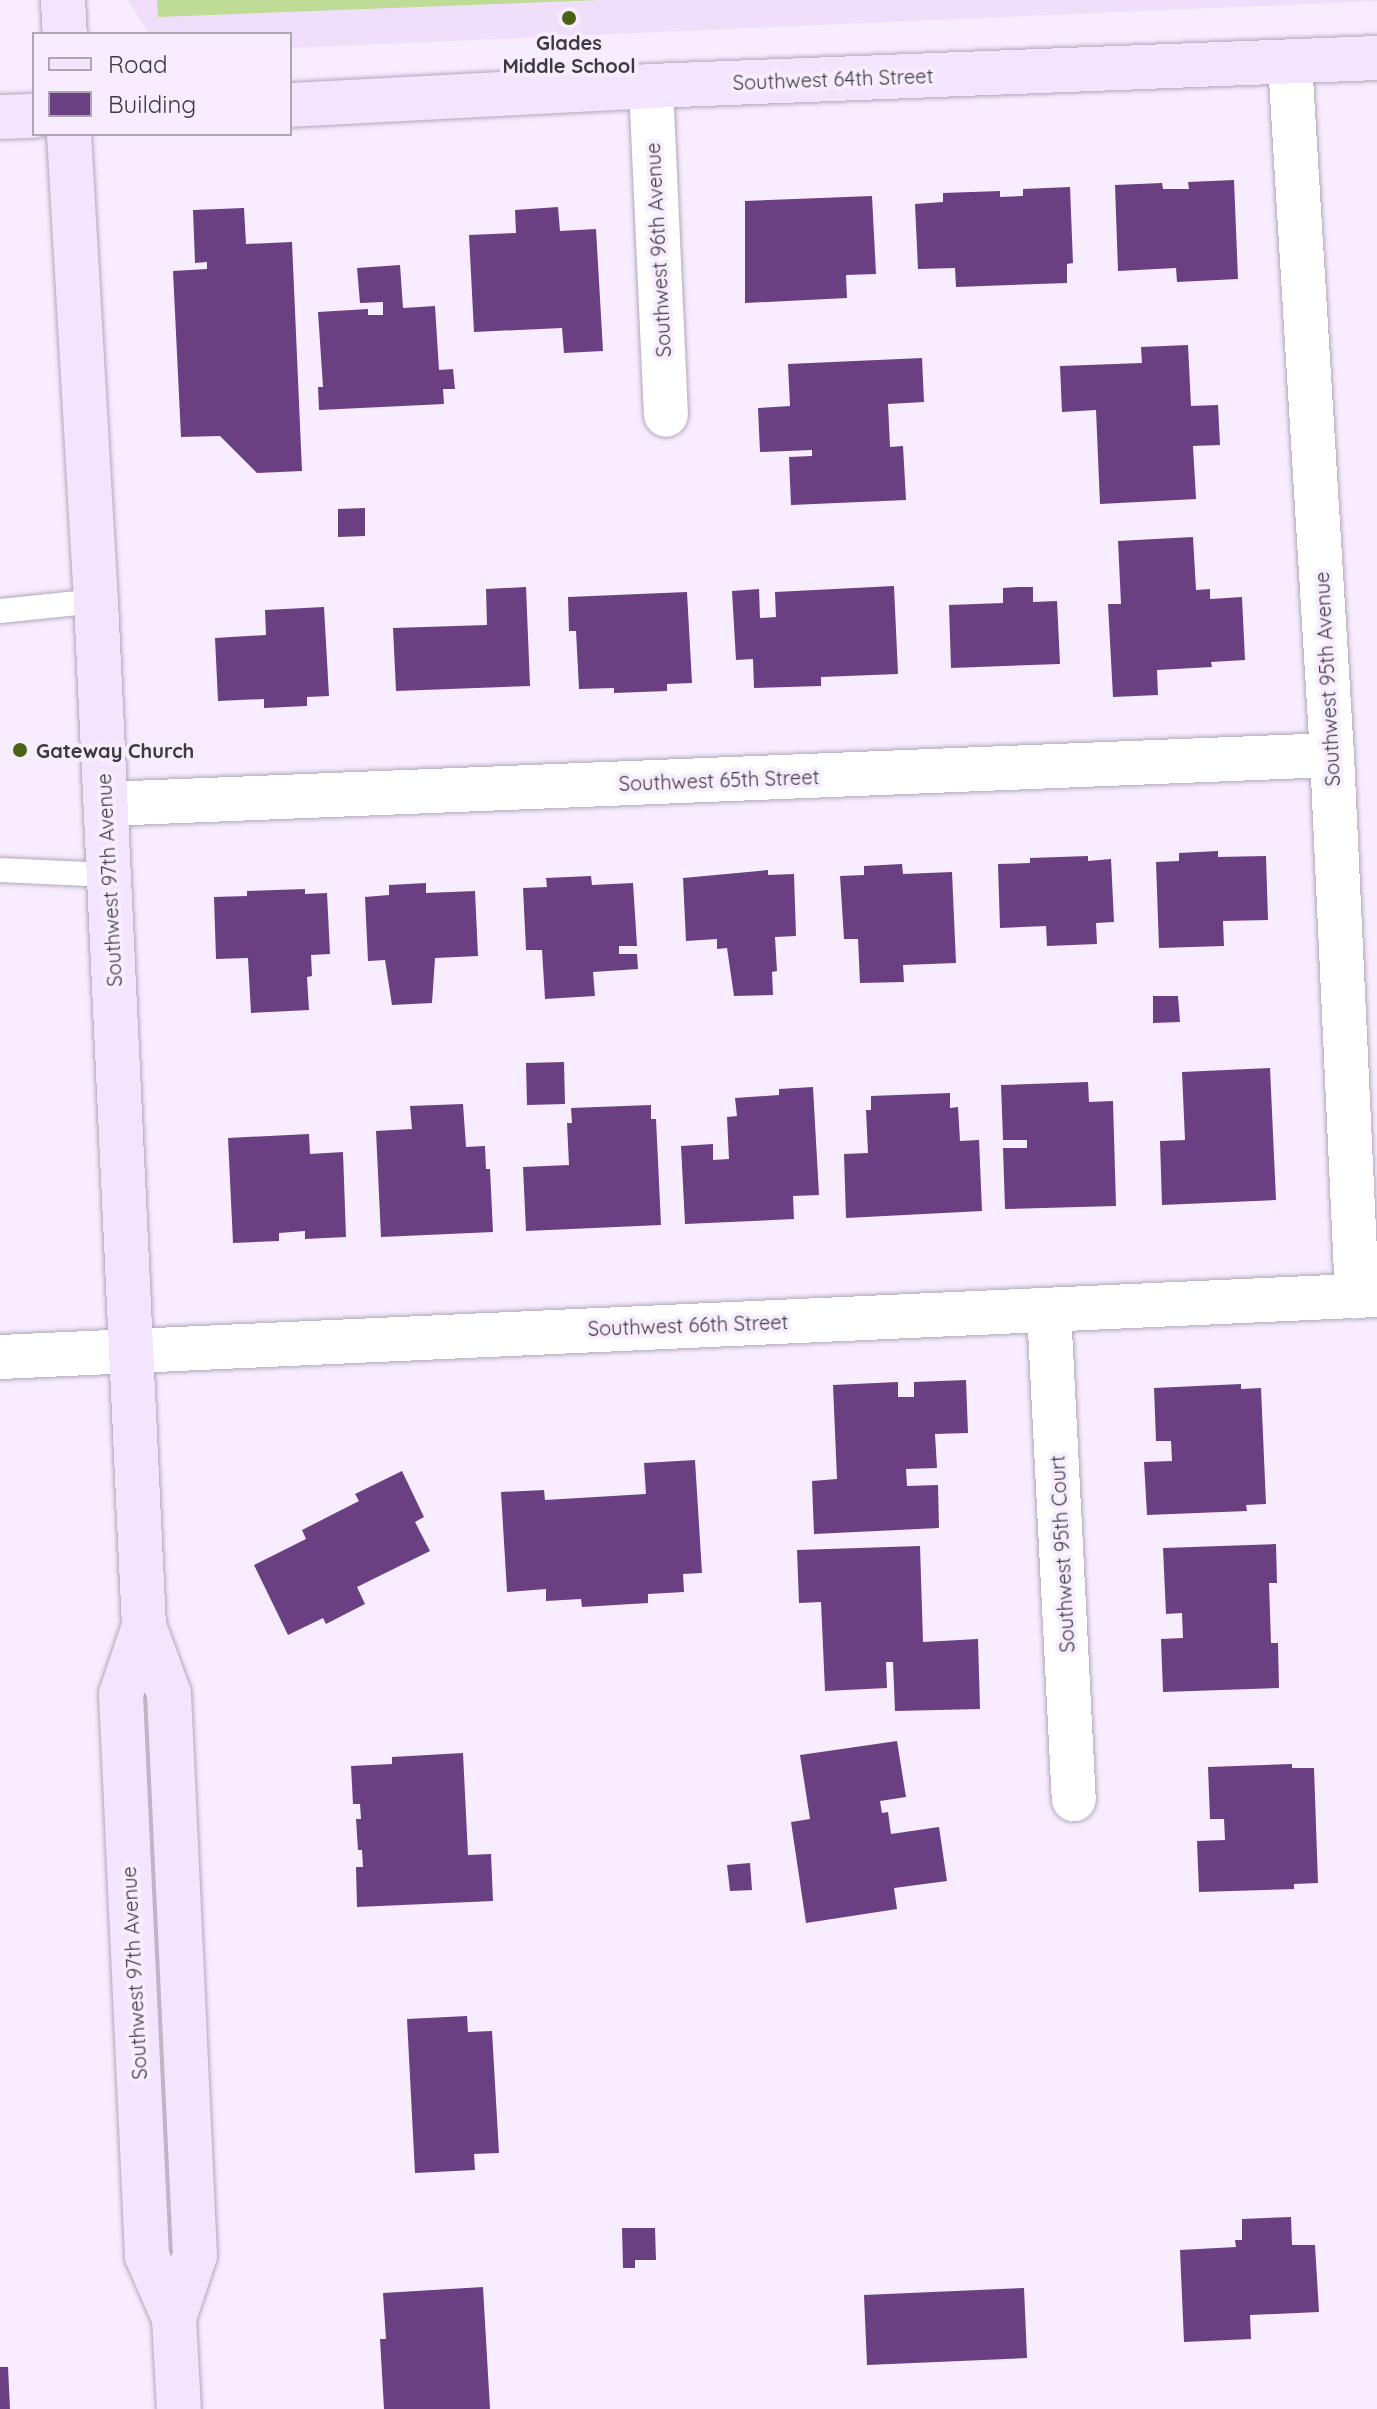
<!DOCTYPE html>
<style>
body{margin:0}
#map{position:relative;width:1377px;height:2409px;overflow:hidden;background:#f7edfe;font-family:Quicksand,sans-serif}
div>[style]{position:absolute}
.built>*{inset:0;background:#f0dffb}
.green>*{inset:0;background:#bedc96}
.building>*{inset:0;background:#6a4083}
.roads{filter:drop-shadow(0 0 2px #b2a6bb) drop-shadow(0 0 2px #b2a6bb)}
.lane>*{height:24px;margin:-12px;padding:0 12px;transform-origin:12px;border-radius:12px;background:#fff}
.street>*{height:44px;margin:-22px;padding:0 22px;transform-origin:22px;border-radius:22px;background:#fff}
.secondary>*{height:44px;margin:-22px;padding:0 22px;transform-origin:22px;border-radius:22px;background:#f4e5fe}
.dots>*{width:22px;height:22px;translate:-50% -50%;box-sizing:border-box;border:4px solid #f7edfe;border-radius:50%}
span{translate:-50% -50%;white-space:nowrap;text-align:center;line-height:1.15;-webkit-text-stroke:8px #f7edfe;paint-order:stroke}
.poi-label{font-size:20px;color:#3e3941;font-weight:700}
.left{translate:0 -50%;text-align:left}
.street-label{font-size:20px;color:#3e3941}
.legend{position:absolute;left:32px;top:32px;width:260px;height:104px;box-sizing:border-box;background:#f7edfe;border:2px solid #ada5b2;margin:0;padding:10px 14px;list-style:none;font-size:24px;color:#3e3941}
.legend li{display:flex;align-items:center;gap:16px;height:40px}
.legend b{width:40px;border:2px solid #ada5b2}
</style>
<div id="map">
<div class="built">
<div style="clip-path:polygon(128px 0,1377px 0,1377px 1px,290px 48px,290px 34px,149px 34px)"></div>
</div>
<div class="green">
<div style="clip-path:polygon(157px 0,602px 0,158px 17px)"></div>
</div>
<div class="building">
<div style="clip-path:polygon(1234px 180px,1238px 279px,1177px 282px,1176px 268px,1118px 271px,1115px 185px,1162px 183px,1163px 189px,1189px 189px,1188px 182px)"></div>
<div style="clip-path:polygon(1070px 187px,1073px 263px,1067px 264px,1067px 283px,956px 287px,955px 268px,918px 269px,915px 204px,943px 202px,943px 193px,1000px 191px,1000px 197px,1023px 196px,1023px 189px)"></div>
<div style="clip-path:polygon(872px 196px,876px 274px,846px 275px,847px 298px,745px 303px,745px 201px)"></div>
<div style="clip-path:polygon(558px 207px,560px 231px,596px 229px,603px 351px,564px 353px,562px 328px,474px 332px,469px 235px,516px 233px,515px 210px)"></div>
<div style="clip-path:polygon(244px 208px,246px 244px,292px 242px,302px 471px,257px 473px,220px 436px,181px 437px,173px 271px,207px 269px,207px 262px,195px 263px,193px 210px)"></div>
<div style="clip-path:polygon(400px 265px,403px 308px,435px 306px,439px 370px,453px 369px,455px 389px,443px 389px,444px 404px,319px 410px,318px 387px,323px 387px,318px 312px,368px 309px,368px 315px,383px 315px,383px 302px,360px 303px,357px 268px)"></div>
<div style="clip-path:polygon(1188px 345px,1191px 406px,1218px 405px,1220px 445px,1193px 446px,1196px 499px,1100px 504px,1096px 410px,1062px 412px,1060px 366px,1142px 363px,1141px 347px)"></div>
<div style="clip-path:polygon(922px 358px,924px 402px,888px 404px,890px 447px,903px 446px,906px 500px,791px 505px,789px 457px,812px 456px,812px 450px,760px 452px,758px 408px,790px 406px,788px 364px)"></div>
<div style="clip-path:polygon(365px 508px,365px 536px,338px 537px,338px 509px)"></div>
<div style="clip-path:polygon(1193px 537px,1196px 590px,1210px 589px,1210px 599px,1242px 597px,1245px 660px,1211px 662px,1212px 667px,1157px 670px,1158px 695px,1113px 697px,1108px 604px,1121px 604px,1118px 541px)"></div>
<div style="clip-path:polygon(894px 586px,898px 674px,821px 677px,821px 686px,754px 688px,753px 659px,736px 660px,732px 591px,759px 589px,760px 618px,776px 617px,775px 592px)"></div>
<div style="clip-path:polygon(526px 587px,530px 686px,396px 691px,393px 628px,487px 625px,486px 589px)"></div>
<div style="clip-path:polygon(1018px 587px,1033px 587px,1033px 602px,1057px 601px,1060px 664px,951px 668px,949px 605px,1003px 603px,1003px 588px)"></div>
<div style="clip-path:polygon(687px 592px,692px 683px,667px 684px,667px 691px,614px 693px,614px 688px,579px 689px,576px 631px,569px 631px,568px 597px)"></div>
<div style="clip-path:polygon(324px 607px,329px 696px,307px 697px,307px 706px,264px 708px,264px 699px,218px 701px,215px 638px,266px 635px,265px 610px)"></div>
<div style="clip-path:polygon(1218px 851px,1218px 857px,1266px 856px,1268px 920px,1223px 921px,1224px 946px,1159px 948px,1156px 862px,1179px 861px,1179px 853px)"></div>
<div style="clip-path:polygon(1088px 856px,1088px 861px,1111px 859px,1114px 922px,1096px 923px,1097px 944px,1047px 946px,1046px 926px,1000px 928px,998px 864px,1030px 863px,1030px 858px)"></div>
<div style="clip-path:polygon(902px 864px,903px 874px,952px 872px,956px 963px,903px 965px,904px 982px,860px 983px,858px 939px,844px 939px,840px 876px,864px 875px,864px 866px)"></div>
<div style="clip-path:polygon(768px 870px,768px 875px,794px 874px,796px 936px,775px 937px,777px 971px,772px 972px,773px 995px,734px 996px,727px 948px,717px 949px,717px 939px,686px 941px,683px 878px)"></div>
<div style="clip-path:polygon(591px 876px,592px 885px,633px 883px,637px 946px,619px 946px,619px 954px,637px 954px,638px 969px,593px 972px,595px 996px,545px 999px,542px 950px,526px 950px,523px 888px,547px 887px,546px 878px)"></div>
<div style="clip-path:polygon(426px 883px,426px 893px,475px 891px,478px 956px,435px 958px,432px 1003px,392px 1005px,385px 960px,368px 961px,365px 897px,389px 895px,389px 885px)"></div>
<div style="clip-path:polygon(305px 889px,305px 894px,327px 893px,330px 954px,311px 955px,312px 976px,307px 977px,309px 1010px,251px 1013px,248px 958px,216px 959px,214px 897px,247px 896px,247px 891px)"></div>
<div style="clip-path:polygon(1153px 996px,1178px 996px,1180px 1022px,1153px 1023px)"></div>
<div style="clip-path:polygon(564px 1062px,565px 1104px,527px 1105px,526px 1063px)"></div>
<div style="clip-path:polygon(1270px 1068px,1276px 1200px,1162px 1205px,1160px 1141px,1185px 1140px,1182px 1072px)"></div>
<div style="clip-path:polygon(1088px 1082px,1089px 1102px,1113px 1101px,1116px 1206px,1005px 1209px,1003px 1148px,1027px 1148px,1027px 1140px,1003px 1140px,1001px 1085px)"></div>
<div style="clip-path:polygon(813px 1087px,819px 1195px,793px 1196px,794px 1219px,685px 1224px,681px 1146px,713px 1144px,713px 1160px,729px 1159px,727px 1117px,737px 1116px,735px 1098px,779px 1095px,779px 1089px)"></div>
<div style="clip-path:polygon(950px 1093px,950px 1108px,958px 1107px,960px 1141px,979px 1140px,982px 1211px,846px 1218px,844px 1154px,868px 1153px,866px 1110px,871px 1110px,871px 1096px)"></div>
<div style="clip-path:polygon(463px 1104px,466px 1147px,485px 1146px,486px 1169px,490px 1169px,493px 1232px,381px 1237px,376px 1131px,412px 1129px,410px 1106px)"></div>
<div style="clip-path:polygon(651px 1105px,651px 1119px,656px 1119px,661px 1225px,526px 1231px,523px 1167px,569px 1165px,567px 1123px,572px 1123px,571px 1108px)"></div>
<div style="clip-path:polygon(309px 1134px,310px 1154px,343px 1152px,346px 1237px,305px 1239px,305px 1231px,279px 1233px,279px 1241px,233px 1243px,228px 1138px)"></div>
<div style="clip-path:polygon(966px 1380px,968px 1433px,935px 1434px,937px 1468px,906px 1469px,907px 1486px,938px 1485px,939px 1528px,814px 1534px,812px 1481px,837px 1479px,833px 1385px,898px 1382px,898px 1397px,914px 1397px,914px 1382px)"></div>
<div style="clip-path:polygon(1241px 1384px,1241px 1389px,1261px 1388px,1266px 1504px,1246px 1505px,1247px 1511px,1147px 1515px,1144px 1462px,1172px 1461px,1171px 1441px,1156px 1441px,1154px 1388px)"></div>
<div style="clip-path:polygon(695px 1460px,702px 1573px,683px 1574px,684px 1592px,648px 1594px,648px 1603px,582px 1607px,581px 1599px,546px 1601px,546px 1589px,507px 1592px,501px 1492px,544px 1490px,545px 1500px,646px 1494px,644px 1463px)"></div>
<div style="clip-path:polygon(402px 1471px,424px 1517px,415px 1522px,430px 1551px,357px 1587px,365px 1604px,326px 1624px,323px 1618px,288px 1635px,254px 1565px,306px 1539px,302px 1530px,359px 1501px,355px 1494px)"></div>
<div style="clip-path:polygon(1276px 1544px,1277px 1583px,1269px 1583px,1271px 1643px,1278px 1643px,1279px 1688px,1163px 1692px,1161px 1639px,1183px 1638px,1182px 1613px,1166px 1614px,1163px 1548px)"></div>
<div style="clip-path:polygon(920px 1546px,923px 1642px,978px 1639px,980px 1709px,895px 1711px,893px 1662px,886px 1662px,887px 1688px,825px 1691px,821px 1602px,799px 1603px,797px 1550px)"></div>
<div style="clip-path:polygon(897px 1741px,906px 1797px,880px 1801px,882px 1813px,888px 1812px,891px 1834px,939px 1827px,947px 1881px,894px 1888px,897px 1909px,806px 1923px,791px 1822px,810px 1819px,800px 1755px)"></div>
<div style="clip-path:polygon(463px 1753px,468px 1855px,491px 1854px,493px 1901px,357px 1907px,356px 1867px,363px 1867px,362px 1850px,358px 1850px,356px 1819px,361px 1819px,360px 1804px,353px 1804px,351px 1766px,392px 1764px,392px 1757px)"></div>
<div style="clip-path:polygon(1292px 1764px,1292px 1768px,1314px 1768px,1318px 1883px,1294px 1884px,1294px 1889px,1199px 1892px,1197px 1841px,1225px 1840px,1224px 1819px,1210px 1819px,1208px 1767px)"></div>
<div style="clip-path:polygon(750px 1863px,752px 1890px,730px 1891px,727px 1865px)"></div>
<div style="clip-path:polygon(467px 2016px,468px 2032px,492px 2031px,499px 2153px,474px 2154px,475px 2170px,415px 2173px,407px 2019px)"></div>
<div style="clip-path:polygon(1291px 2217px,1292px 2245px,1315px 2245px,1319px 2312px,1250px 2315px,1251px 2339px,1184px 2342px,1180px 2250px,1236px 2247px,1235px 2240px,1242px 2240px,1242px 2219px)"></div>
<div style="clip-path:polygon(622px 2228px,655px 2228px,656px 2260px,635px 2260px,635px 2268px,623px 2268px)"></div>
<div style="clip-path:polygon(483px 2287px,490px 2409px,384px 2409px,380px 2339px,386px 2339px,383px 2293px)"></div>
<div style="clip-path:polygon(1024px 2288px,1027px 2358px,867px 2365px,864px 2295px)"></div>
<div style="clip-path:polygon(0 2367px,8px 2367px,10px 2409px,0 2409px)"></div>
</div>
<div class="roads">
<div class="lane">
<div style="left:0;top:611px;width:97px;rotate:-5.9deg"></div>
<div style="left:0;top:870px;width:109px;rotate:2.6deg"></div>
</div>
<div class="street">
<div style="left:1290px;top:62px;width:694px;rotate:86.53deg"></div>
<div style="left:1332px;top:755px;width:542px;rotate:87.35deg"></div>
<div style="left:651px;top:86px;width:329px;rotate:87.4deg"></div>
<div style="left:106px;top:804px;width:1227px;rotate:-2.29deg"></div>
<div style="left:1049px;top:1310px;width:490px;rotate:87.1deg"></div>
<div style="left:0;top:1357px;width:1378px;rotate:-2.58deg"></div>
</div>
<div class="secondary">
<div style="left:63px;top:0;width:34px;rotate:87deg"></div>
<div style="left:290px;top:105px;width:361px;rotate:-3deg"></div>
<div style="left:651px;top:86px;width:727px;rotate:-2.21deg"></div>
<div style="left:0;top:117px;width:34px;rotate:-2deg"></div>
<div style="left:69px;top:134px;width:468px;rotate:86.7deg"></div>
<div style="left:96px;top:601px;width:1026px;rotate:87.32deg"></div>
<div style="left:144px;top:1626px;width:72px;rotate:69.8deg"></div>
<div style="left:169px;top:1694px;width:562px;rotate:87.35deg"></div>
<div style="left:195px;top:2255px;width:66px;rotate:108.4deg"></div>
<div style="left:144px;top:1626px;width:72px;rotate:108.7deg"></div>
<div style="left:121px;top:1694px;width:563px;rotate:87.35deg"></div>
<div style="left:147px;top:2256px;width:68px;rotate:66.5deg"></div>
<div style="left:174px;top:2318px;width:91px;rotate:86.9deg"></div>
</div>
</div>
<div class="dots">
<div style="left:569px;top:18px;background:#486314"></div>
<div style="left:20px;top:750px;background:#486314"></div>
</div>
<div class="poi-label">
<span style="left:569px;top:54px">Glades<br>Middle School</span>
<span class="left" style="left:36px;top:750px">Gateway Church</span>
</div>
<div class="street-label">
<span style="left:833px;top:79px;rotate:-2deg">Southwest 64th Street</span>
<span style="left:658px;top:250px;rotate:-93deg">Southwest 96th Avenue</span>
<span style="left:1327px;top:679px;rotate:-93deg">Southwest 95th Avenue</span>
<span style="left:719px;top:780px;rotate:-2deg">Southwest 65th Street</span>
<span style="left:109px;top:880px;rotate:-93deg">Southwest 97th Avenue</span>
<span style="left:688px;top:1325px;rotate:-2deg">Southwest 66th Street</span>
<span style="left:1062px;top:1554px;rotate:-93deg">Southwest 95th Court</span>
<span style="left:134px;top:1973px;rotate:-93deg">Southwest 97th Avenue</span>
</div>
<ul class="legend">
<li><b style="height:10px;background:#f4e5fe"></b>Road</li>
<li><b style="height:22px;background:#6a4083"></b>Building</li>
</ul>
</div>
